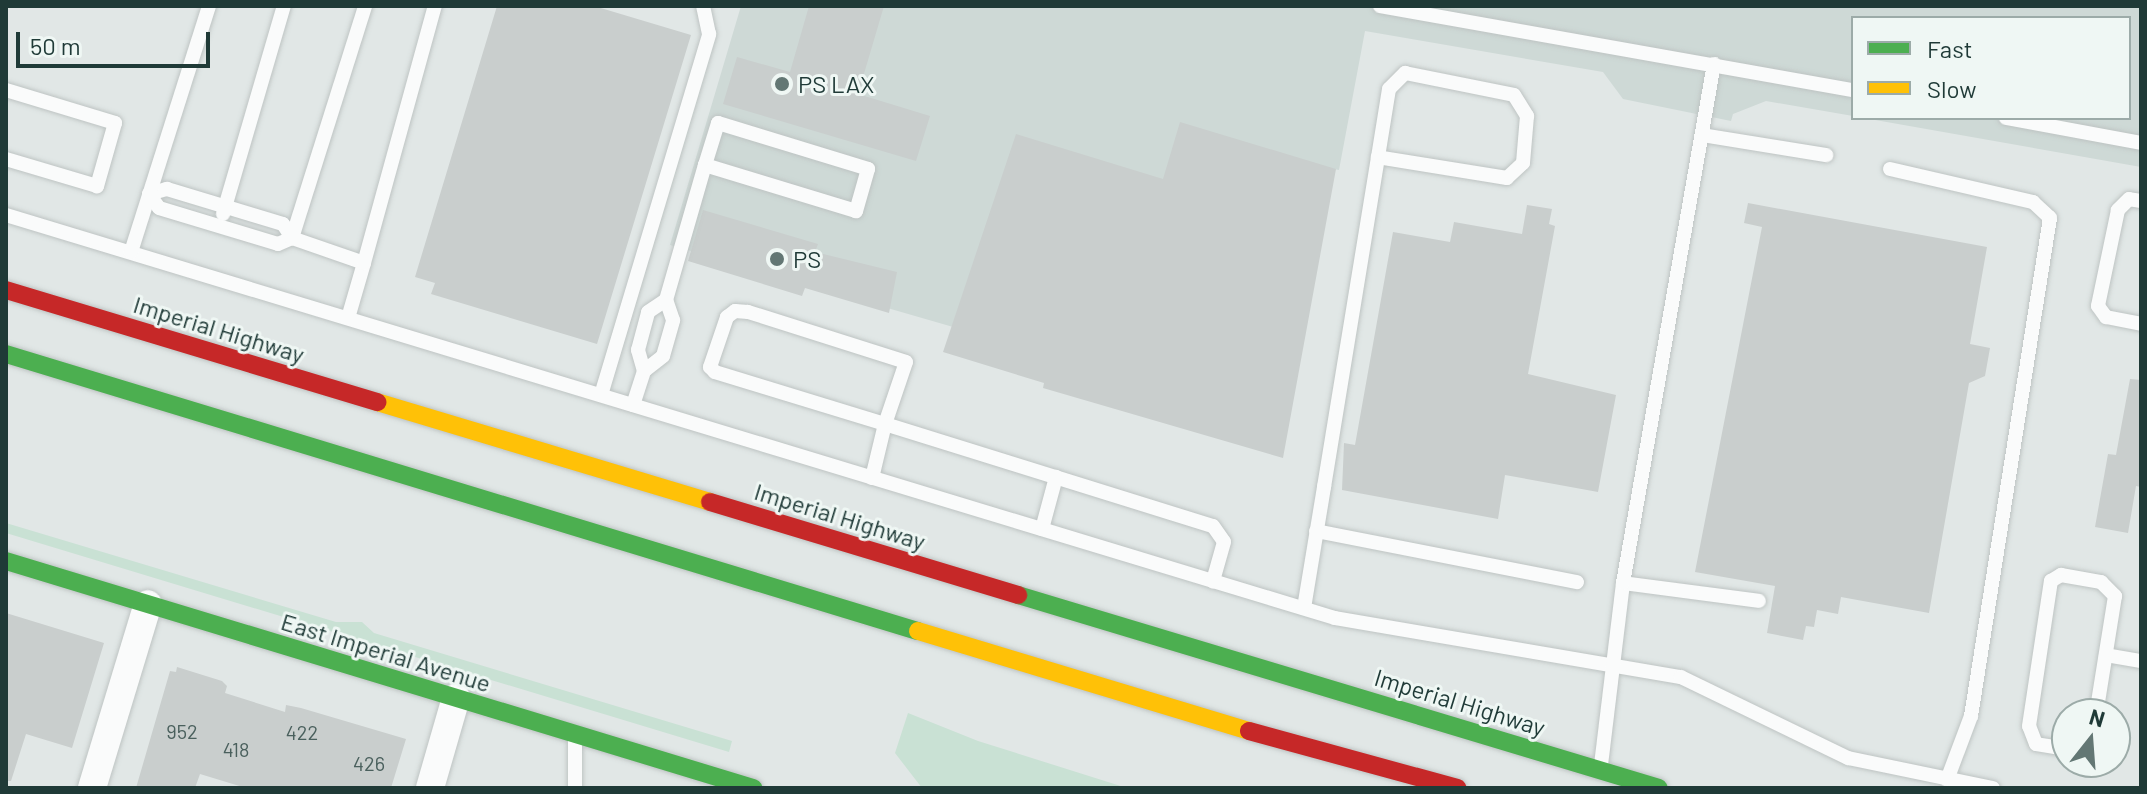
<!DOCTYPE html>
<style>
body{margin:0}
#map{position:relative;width:2147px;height:794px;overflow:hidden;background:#e1e7e6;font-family:Barlow,sans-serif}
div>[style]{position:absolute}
.built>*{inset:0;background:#ced9d6}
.green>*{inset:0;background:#c9e1d4}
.building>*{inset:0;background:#c9cecd}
.roads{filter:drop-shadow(0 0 2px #bec4c3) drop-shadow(0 0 2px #bec4c3)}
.lane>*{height:14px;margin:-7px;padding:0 7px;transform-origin:7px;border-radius:7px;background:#fafbfb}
.street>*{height:28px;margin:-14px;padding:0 14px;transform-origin:14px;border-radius:14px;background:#fafbfb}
.fast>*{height:18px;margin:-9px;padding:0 9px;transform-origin:9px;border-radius:9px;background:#4caf50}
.slow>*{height:18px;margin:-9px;padding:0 9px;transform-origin:9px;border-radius:9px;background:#ffc107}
.jam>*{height:18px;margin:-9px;padding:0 9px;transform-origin:9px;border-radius:9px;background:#c62828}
.dots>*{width:22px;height:22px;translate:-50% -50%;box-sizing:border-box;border:4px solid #eff7f4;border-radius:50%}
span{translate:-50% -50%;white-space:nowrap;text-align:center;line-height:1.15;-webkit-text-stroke:6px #eff7f4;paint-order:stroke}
.number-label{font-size:20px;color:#4a605d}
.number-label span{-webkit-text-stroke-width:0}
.poi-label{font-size:24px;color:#1f3a37}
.left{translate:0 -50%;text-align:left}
.street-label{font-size:24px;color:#1f3a37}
.frame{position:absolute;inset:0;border:8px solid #1f3a37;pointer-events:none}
.legend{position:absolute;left:1851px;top:16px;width:280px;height:104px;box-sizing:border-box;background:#eff7f4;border:2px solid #9caba8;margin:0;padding:10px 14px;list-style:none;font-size:24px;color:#1f3a37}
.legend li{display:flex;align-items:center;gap:16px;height:40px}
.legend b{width:40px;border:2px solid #9caba8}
.north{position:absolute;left:2051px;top:698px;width:80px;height:80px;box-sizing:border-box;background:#eff7f4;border:2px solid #9caba8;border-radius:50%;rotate:17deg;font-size:22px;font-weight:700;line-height:32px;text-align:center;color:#1f3a37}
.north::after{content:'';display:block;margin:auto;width:28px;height:36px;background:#637774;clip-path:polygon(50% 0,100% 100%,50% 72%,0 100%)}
.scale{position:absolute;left:16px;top:32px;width:194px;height:36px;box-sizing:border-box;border:4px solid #1f3a37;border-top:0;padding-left:10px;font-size:24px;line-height:28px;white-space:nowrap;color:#1f3a37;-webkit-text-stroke:6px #eff7f4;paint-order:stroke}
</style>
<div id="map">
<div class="built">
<div style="clip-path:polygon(741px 6px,2141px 6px,2141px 167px,1864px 118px,2129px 118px,2129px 18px,1853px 18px,1853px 116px,1766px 101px,1733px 114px,1731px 121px,1623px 99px,1603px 72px,1365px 31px,1339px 170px,1324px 167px,1250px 413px,670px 245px)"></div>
</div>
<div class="green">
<div style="clip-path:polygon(6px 523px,336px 622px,362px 622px,374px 633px,732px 741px,729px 752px,6px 533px)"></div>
<div style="clip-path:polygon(908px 713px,978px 741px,1127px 788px,922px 788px,895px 753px)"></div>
</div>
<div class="building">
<div style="clip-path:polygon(497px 6px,594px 6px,691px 35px,597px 344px,431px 294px,435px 283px,415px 277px)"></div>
<div style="clip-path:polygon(809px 6px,884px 6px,858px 94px,930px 116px,916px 161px,723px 104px,737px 57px,790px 72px)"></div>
<div style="clip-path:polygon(1180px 122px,1336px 169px,1283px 458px,1043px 388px,1044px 383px,943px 352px,1016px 134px,1163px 179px)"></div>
<div style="clip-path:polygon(1748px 203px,1987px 247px,1970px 344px,1990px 348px,1985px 376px,1969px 383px,1929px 613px,1841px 597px,1838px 614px,1817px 610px,1814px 627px,1806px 626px,1803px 640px,1767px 633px,1775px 586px,1695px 572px,1762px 227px,1744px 223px)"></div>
<div style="clip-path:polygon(1527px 205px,1552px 209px,1549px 224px,1555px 226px,1528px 374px,1616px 395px,1598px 492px,1505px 475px,1498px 519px,1342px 490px,1344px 443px,1355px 445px,1393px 232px,1450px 242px,1454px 222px,1522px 234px)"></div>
<div style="clip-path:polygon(703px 210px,818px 244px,815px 252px,897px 272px,889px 313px,805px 288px,802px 296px,688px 261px)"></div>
<div style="clip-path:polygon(2130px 379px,2141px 380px,2141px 487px,2136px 486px,2128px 533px,2095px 527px,2108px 454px,2116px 455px)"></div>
<div style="clip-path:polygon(6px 613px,104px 643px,72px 748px,26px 734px,11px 781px,6px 781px)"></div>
<div style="clip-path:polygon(177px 667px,222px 681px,227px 686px,225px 693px,285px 712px,286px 705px,301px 708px,406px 739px,391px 788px,246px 788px,200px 774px,195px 788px,136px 788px,170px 671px,176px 672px)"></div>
</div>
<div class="roads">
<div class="lane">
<div style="left:1380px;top:6px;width:480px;rotate:10.1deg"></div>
<div style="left:6px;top:90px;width:114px;rotate:16.8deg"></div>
<div style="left:115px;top:123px;width:66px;rotate:105.9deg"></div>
<div style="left:97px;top:186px;width:95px;rotate:-163.5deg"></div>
<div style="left:2006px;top:118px;width:137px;rotate:10.5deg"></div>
<div style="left:1702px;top:135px;width:126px;rotate:9.2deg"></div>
<div style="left:1890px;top:169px;width:147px;rotate:13deg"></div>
<div style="left:2033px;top:202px;width:23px;rotate:43deg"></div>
<div style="left:2050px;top:218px;width:504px;rotate:99.01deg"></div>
<div style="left:1971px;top:716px;width:68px;rotate:110.6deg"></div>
<div style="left:149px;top:194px;width:17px;rotate:54deg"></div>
<div style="left:159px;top:208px;width:124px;rotate:16.8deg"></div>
<div style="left:278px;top:244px;width:15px;rotate:-23deg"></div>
<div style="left:292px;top:238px;width:243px;rotate:-72.5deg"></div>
<div style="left:149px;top:194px;width:19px;rotate:-16deg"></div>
<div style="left:167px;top:189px;width:121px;rotate:16.8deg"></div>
<div style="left:283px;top:224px;width:17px;rotate:57deg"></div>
<div style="left:292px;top:238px;width:76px;rotate:19.1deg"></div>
<div style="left:364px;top:263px;width:57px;rotate:106.2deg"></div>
<div style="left:2141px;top:201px;width:12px;rotate:-171deg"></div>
<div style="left:2129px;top:199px;width:16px;rotate:135deg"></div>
<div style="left:2118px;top:210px;width:98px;rotate:101.8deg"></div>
<div style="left:2098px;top:306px;width:14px;rotate:54deg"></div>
<div style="left:2106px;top:317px;width:36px;rotate:11deg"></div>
<div style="left:223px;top:214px;width:217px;rotate:-73.7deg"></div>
<div style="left:6px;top:215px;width:1389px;rotate:16.87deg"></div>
<div style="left:1335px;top:618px;width:351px;rotate:9.7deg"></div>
<div style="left:1681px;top:677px;width:186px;rotate:25.9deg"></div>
<div style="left:1848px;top:758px;width:148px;rotate:11.7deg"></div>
<div style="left:131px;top:252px;width:258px;rotate:-72.4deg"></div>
<div style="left:364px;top:263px;width:267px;rotate:-74.6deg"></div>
<div style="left:644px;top:371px;width:22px;rotate:-106deg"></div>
<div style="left:638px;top:350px;width:39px;rotate:-75deg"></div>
<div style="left:648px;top:312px;width:22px;rotate:-34deg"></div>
<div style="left:601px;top:395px;width:377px;rotate:-73.3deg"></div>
<div style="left:709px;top:34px;width:29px;rotate:-102deg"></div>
<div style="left:633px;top:405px;width:36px;rotate:-72deg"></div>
<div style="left:644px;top:371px;width:24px;rotate:-38deg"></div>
<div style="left:663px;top:356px;width:37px;rotate:-74deg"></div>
<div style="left:673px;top:320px;width:21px;rotate:-109deg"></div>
<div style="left:666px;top:300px;width:141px;rotate:-73.9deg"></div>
<div style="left:705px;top:165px;width:44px;rotate:-72.8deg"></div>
<div style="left:718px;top:123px;width:157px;rotate:17deg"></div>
<div style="left:868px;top:169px;width:44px;rotate:105.9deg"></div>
<div style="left:856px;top:211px;width:158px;rotate:-163.1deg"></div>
<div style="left:872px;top:478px;width:56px;rotate:-76.5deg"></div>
<div style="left:885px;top:424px;width:65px;rotate:-71.3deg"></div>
<div style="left:906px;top:362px;width:166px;rotate:-162.4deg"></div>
<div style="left:748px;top:312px;width:13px;rotate:-176deg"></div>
<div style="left:735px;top:311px;width:10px;rotate:143deg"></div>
<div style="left:727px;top:317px;width:53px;rotate:108.8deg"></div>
<div style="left:710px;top:367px;width:7px;rotate:45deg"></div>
<div style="left:715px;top:372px;width:178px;rotate:17deg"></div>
<div style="left:885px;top:424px;width:343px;rotate:17.3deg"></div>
<div style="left:1213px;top:526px;width:19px;rotate:55deg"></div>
<div style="left:1224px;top:542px;width:41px;rotate:105.8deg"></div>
<div style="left:1042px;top:529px;width:54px;rotate:-74.9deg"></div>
<div style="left:1316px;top:531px;width:266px;rotate:11.1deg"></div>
<div style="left:1623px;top:583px;width:137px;rotate:7.5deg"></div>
<div style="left:1304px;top:608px;width:123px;rotate:-80.6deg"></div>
<div style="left:1324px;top:487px;width:334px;rotate:-80.7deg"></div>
<div style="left:1378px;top:157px;width:69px;rotate:-80.8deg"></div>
<div style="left:1389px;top:89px;width:23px;rotate:-45deg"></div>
<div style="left:1405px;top:73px;width:111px;rotate:11.4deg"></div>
<div style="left:1514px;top:95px;width:25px;rotate:58deg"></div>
<div style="left:1527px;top:116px;width:47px;rotate:94.9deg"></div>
<div style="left:1523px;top:163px;width:22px;rotate:137deg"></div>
<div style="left:1507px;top:178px;width:131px;rotate:-170.8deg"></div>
<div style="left:2106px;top:655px;width:36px;rotate:10deg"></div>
<div style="left:575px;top:736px;width:52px;rotate:90deg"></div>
<div style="left:2067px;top:749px;width:31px;rotate:-171deg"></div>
<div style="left:2036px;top:744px;width:19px;rotate:-111deg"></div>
<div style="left:2029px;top:726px;width:147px;rotate:-81.4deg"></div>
<div style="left:2051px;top:581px;width:12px;rotate:-31deg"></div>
<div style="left:2061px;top:575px;width:41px;rotate:9.9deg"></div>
<div style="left:2101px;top:582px;width:20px;rotate:45deg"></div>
<div style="left:2115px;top:596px;width:120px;rotate:99.1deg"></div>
<div style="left:1601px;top:765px;width:183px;rotate:-83.1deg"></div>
<div style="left:1623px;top:583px;width:527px;rotate:-80.06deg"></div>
</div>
<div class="street">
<div style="left:92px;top:788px;width:192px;rotate:-73.1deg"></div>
<div style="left:430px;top:788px;width:94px;rotate:-73.9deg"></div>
</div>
<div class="fast">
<div style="left:6px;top:354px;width:953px;rotate:16.9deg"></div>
<div style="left:6px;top:561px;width:781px;rotate:16.9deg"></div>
<div style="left:1018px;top:595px;width:669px;rotate:16.76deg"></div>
</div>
<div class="slow">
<div style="left:377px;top:402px;width:348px;rotate:16.7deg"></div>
<div style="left:918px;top:631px;width:346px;rotate:16.8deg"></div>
</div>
<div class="jam">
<div style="left:6px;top:290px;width:388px;rotate:16.8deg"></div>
<div style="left:710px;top:502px;width:322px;rotate:16.8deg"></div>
<div style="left:1249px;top:731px;width:216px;rotate:15.3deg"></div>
</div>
</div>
<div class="dots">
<div style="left:782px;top:84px;background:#637774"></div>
<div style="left:777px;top:259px;background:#637774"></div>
</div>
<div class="number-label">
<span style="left:182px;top:731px">952</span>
<span style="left:302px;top:732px">422</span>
<span style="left:236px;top:749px">418</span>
<span style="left:369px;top:763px">426</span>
</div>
<div class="poi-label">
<span class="left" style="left:798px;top:84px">PS LAX</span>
<span class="left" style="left:793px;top:259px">PS</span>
</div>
<div class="street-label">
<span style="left:219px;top:329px;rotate:17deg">Imperial Highway</span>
<span style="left:840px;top:516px;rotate:17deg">Imperial Highway</span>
<span style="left:386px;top:652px;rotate:17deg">East Imperial Avenue</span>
<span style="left:1460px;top:702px;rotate:17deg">Imperial Highway</span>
</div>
<div class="frame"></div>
<ul class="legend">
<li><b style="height:10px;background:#4caf50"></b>Fast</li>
<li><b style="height:10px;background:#ffc107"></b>Slow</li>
</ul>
<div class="north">N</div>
<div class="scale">50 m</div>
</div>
